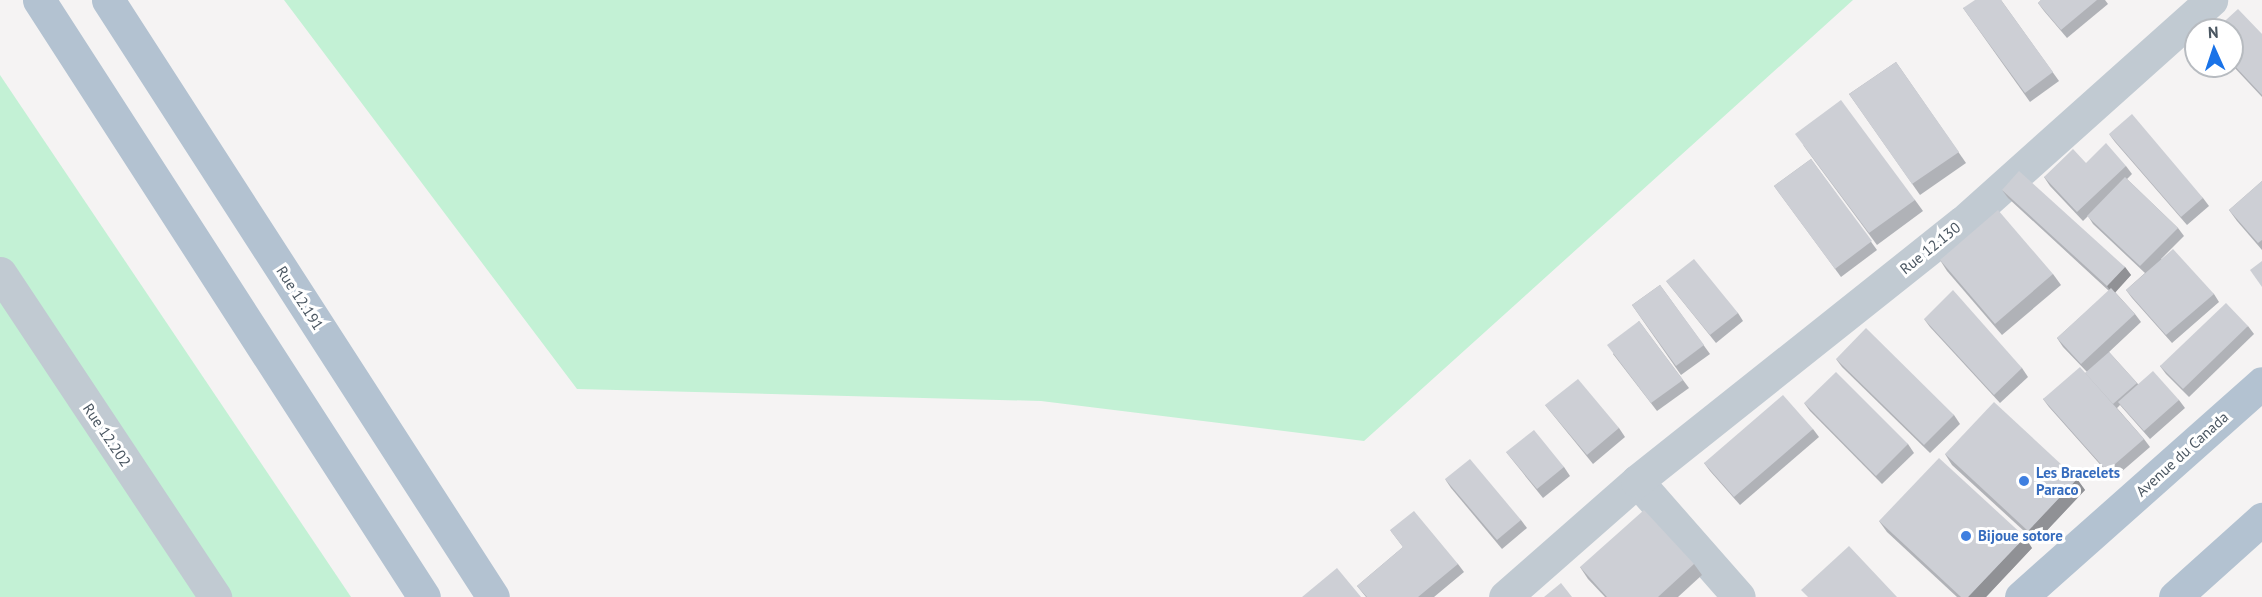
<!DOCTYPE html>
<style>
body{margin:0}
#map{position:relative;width:2262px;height:597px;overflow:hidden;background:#f5f3f3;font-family:"PT Sans",sans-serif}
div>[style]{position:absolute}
.green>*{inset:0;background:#c3f1d5}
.minor>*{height:33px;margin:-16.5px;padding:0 16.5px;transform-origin:16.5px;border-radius:16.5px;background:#c1cad2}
.major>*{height:33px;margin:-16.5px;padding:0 16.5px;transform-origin:16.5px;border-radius:16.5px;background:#b3c2d1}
.wall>*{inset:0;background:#b0b2b7}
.shaded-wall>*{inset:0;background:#909195}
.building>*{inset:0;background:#cdcfd5}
.dots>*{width:16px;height:16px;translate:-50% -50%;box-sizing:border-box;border:3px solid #fff;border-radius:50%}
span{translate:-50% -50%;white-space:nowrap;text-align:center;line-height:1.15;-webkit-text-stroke:6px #fff;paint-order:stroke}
.street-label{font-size:15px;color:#4a5661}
.shop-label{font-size:15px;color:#366cbe;font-weight:700}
.left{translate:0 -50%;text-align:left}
.north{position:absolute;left:2184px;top:18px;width:60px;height:60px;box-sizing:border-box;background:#fff;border:2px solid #b7bbc0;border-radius:50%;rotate:357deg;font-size:16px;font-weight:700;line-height:24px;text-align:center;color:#4a5661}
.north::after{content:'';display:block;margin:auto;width:21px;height:27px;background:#1a73e8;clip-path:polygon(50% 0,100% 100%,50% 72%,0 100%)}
</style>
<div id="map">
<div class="green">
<div style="clip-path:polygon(284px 0,1853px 0,1364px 441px,1041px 401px,577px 389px)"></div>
<div style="clip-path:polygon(0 75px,351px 597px,0 597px)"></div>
</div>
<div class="minor">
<div style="left:0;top:273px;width:389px;rotate:56.4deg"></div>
<div style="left:1637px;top:481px;width:154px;rotate:48.7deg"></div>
<div style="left:1505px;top:597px;width:176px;rotate:-41.3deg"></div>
<div style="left:1637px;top:481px;width:416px;rotate:-38.5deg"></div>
<div style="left:1963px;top:222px;width:333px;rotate:-41.8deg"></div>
</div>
<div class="major">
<div style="left:39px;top:0;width:710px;rotate:57.18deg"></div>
<div style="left:108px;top:0;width:710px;rotate:57.18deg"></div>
<div style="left:2021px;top:597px;width:322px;rotate:-41.6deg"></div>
<div style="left:2175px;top:597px;width:117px;rotate:-41.9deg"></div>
</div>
<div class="wall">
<div style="clip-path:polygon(2001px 0,2059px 81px,2030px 102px,1963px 8px)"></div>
<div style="clip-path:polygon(2041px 0,2105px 0,2108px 4px,2067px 38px,2044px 11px,2038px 3px)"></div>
<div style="clip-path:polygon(2232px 30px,2262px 34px,2262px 97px,2232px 65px)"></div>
<div style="clip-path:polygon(1896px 62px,1966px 163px,1920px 195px,1849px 94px)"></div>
<div style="clip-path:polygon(2109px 134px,2203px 198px,2209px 206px,2187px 225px,2115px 142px)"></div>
<div style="clip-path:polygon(1803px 145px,1915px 200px,1923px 211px,1877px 245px)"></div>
<div style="clip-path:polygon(1811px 159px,1877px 250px,1841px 277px,1774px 186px)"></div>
<div style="clip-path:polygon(2086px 163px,2126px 166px,2132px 174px,2127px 179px,2178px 228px,2184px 236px,2161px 259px,2214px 294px,2219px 302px,2172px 343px,2132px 298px,2126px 290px,2145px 273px,2093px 224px,2088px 216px,2083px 221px,2050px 186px,2044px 177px)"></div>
<div style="clip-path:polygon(2262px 181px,2262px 250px,2237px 221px,2229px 210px)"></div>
<div style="clip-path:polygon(2002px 190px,2125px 267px,2131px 275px,2115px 292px,2135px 314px,2141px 322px,2109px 352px,2138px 384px,2179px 400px,2185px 408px,2150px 439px,2120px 405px,2117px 408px,2144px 439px,2150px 447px,2113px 479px,2049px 407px,2043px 399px,2087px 372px,2063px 347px,2057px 338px,2109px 291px,2008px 198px)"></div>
<div style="clip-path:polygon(1940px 260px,2053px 274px,2061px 285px,2002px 335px,1947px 271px)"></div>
<div style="clip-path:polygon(1666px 281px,1738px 313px,1743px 321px,1716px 343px)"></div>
<div style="clip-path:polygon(1660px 285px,1710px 354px,1681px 375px,1632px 305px)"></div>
<div style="clip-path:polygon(1924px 319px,2022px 368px,2028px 377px,2000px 403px,1930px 327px)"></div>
<div style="clip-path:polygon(1639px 321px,1689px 388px,1657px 411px,1613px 354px)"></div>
<div style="clip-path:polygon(2248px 326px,2254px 334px,2189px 397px,2166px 374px,2160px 366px)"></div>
<div style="clip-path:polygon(1836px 359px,1954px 415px,1960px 424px,1930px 453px,1842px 367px)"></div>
<div style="clip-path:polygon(1804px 403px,1908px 444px,1914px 453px,1882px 484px,1810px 411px)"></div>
<div style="clip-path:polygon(1545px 405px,1619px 428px,1625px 437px,1593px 464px)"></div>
<div style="clip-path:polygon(1813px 429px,1819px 437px,1740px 505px,1710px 471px,1704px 463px)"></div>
<div style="clip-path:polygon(1506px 452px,1564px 467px,1570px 476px,1543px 498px)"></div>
<div style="clip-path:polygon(1945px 454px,2077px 479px,2085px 490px,2036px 542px,1952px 465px)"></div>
<div style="clip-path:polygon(1445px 479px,1521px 520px,1527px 528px,1502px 549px,1451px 488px)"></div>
<div style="clip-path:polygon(1879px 521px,2032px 548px,1986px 597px,1957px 597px,1887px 532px)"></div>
<div style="clip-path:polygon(1390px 530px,1458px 564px,1464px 572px,1434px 597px,1366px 597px,1357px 586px,1403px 547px)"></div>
<div style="clip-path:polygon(1694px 564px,1702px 575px,1678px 597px,1605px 597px,1588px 579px,1580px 567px)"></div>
</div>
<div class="shaded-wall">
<div style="clip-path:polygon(2125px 267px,2131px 275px,2113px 295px,2107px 286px)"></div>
<div style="clip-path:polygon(2077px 479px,2085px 490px,2036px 542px,2028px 531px)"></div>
<div style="clip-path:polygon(2025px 537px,2032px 548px,1986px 597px,1968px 597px)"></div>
</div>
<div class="building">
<div style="clip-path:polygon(1975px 0,2001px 0,2053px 72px,2025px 93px,1963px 8px)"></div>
<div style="clip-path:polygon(2041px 0,2097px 0,2061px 30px,2038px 3px)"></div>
<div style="clip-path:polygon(2238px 9px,2262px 34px,2262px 95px,2232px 63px,2232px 30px,2215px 30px)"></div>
<div style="clip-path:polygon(1896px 62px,1959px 152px,1912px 184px,1849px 94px)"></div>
<div style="clip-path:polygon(1841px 100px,1915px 200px,1869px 233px,1795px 134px)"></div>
<div style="clip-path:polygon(2132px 114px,2203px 198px,2181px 217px,2109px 134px)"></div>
<div style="clip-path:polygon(2106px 143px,2126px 166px,2077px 212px,2044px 177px,2073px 149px,2086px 163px)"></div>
<div style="clip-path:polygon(1811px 159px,1872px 241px,1835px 269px,1774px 186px)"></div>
<div style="clip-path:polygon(2019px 171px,2125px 267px,2107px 286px,2002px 190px)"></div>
<div style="clip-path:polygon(2125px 177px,2178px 228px,2140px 266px,2087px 216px)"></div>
<div style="clip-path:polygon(2262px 181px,2262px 240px,2258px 243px,2229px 210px)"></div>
<div style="clip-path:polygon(1998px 210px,2053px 274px,1995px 324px,1940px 260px)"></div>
<div style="clip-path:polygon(2173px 249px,2214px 294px,2166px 335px,2126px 290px)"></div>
<div style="clip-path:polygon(1694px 259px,1738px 313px,1710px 335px,1666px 281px)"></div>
<div style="clip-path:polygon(2262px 261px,2262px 287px,2250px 270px)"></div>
<div style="clip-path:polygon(1660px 285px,1704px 345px,1676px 366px,1632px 305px)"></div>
<div style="clip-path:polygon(2111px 288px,2135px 314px,2081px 364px,2057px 338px)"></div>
<div style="clip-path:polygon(1953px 290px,2022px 368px,1994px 395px,1924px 319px)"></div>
<div style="clip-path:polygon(2226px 303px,2248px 326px,2183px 389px,2160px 366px)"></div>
<div style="clip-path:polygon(1639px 321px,1683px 380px,1651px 403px,1607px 345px)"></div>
<div style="clip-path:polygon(1866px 328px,1954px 415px,1924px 445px,1836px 359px)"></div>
<div style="clip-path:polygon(2109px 352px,2137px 383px,2113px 404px,2085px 373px)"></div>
<div style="clip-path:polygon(2080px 367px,2144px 439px,2107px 471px,2043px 399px)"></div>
<div style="clip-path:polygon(2153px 371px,2179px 400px,2144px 431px,2118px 402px)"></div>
<div style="clip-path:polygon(1836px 372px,1908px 444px,1876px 476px,1804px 403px)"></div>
<div style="clip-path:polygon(1578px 379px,1619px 428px,1587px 455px,1545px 405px)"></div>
<div style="clip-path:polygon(1783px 395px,1813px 429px,1734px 497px,1704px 463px)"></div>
<div style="clip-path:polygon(1994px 402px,2077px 479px,2028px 531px,1945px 454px)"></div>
<div style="clip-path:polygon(1534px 430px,1564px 467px,1537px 489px,1506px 452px)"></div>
<div style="clip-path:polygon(1939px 458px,2025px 537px,1968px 597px,1961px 597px,1879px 521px)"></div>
<div style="clip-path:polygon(1470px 459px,1521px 520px,1497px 540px,1445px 479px)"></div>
<div style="clip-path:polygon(1644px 510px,1694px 564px,1658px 597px,1607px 597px,1580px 567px)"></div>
<div style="clip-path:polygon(1414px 511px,1458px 564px,1418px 597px,1367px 597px,1357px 586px,1403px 547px,1390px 530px)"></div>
<div style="clip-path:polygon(1849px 546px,1897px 597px,1808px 597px,1801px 590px)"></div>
<div style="clip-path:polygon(1337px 568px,1361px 597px,1302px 597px)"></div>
<div style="clip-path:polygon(1561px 583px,1572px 597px,1544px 597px)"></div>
</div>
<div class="dots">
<div style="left:2024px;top:481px;background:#3f7fe0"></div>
<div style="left:1966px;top:536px;background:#3f7fe0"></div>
</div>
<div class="street-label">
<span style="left:1930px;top:248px;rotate:-39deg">Rue 12.130</span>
<span style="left:300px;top:298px;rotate:57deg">Rue 12.191</span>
<span style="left:107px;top:435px;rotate:56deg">Rue 12.202</span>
<span style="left:2182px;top:454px;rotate:-42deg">Avenue du Canada</span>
</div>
<div class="shop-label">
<span class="left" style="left:2036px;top:481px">Les Bracelets<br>Paraco</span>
<span class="left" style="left:1978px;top:536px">Bijoue sotore</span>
</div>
<div class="north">N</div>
</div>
